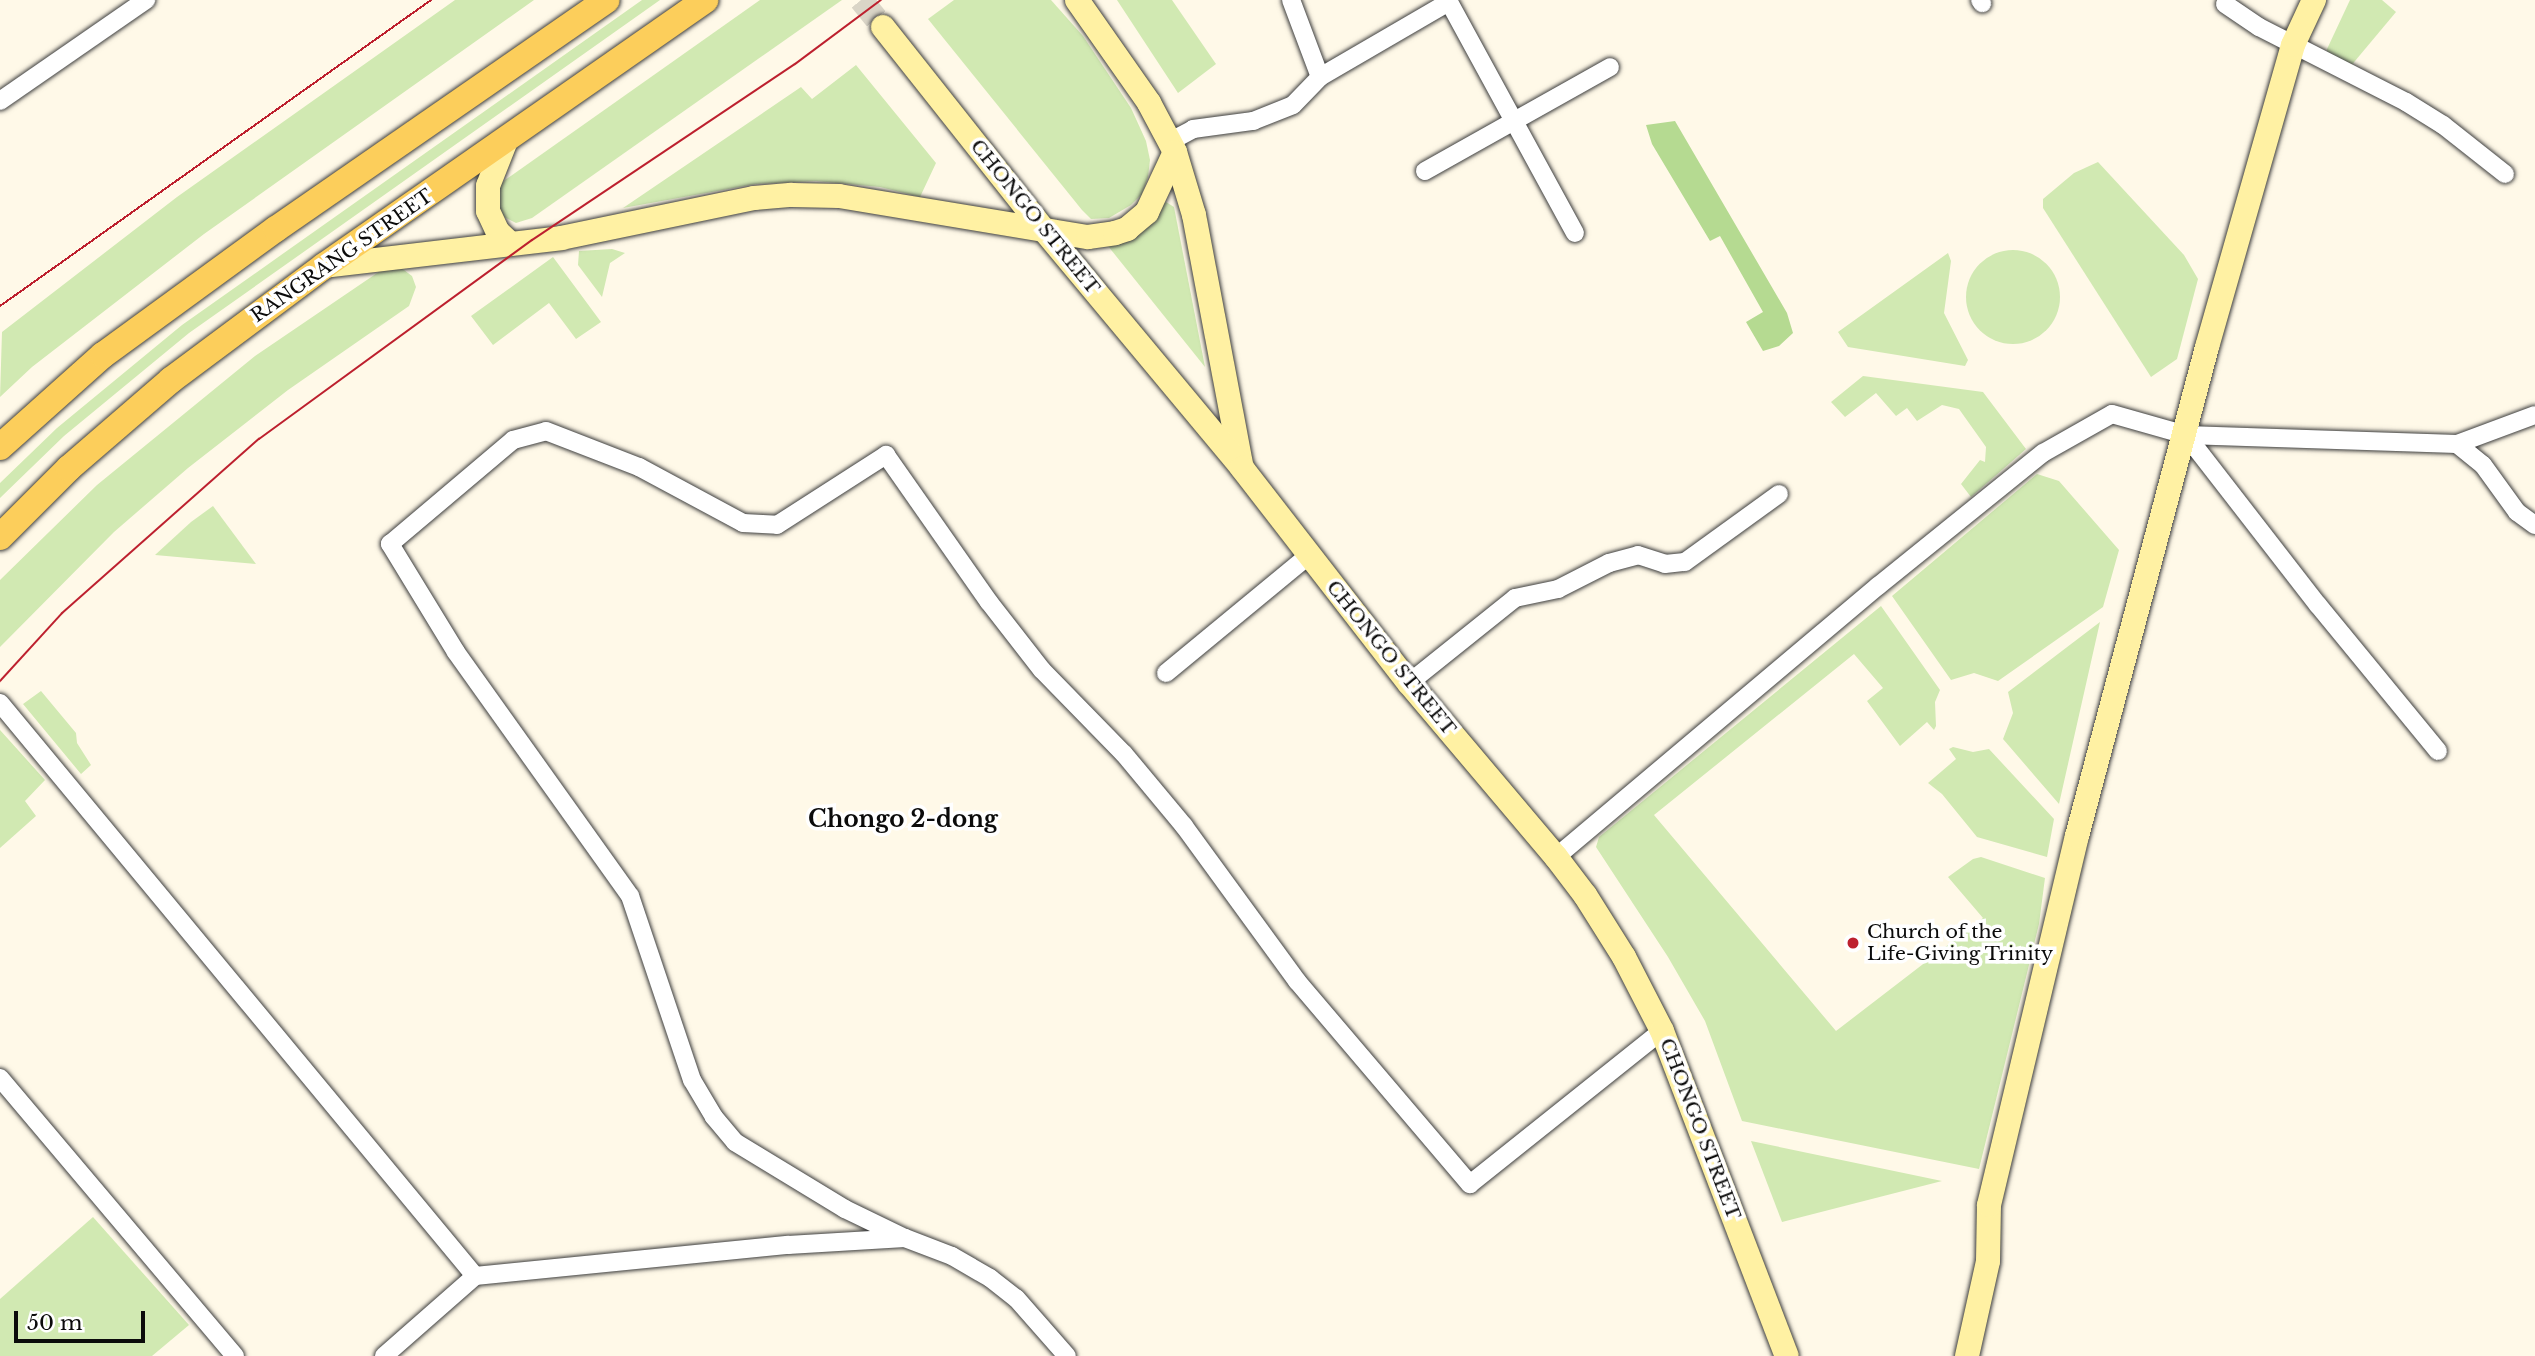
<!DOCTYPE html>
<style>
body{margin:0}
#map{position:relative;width:2535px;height:1356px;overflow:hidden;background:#fff9e8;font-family:"Libre Baskerville",serif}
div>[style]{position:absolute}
.green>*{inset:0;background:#d1e9b2}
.round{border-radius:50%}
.forest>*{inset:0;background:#b5da91}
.secondary-tunnel>*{height:24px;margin-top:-12px;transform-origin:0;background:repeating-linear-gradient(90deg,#dad5c7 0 24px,transparent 0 36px)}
.roads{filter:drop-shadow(0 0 2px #3e3e3e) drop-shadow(0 0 2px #3e3e3e)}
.street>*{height:18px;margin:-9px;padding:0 9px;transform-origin:9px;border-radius:9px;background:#fff}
.secondary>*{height:24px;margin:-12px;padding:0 12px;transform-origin:12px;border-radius:12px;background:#fff1a3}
.primary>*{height:26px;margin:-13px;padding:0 13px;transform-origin:13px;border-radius:13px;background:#fcce5b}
.tram>*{height:2px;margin:-1px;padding:0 1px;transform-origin:1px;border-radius:1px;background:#bd202e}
.dots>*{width:19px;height:19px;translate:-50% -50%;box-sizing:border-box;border:4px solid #fff;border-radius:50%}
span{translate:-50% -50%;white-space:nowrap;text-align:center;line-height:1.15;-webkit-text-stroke:7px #fff;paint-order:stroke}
.street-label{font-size:19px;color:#0b0b0b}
.poi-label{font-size:19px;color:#0b0b0b}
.left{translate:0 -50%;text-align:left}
.quarter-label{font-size:23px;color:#0b0b0b;font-weight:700}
.scale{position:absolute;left:14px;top:1311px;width:131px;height:32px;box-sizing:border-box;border:4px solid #0b0b0b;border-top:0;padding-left:9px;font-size:21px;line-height:24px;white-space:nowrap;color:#0b0b0b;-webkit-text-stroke:5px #fff;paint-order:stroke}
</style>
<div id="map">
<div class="green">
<div style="clip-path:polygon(455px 0,534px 0,204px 234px,32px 367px,0 397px,2px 332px,177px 197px)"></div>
<div style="clip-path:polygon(642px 0,660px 0,189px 333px,64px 436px,0 498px,0 483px,57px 428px,182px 325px)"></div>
<div style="clip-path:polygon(760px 0,842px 0,532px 218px,516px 223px,500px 215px,497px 188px,505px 180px)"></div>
<div style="clip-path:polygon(954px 0,1051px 0,1083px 36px,1131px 108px,1146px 141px,1150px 160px,1148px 177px,1142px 194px,1131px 205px,1109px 218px,1091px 219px,1082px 210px,928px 19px)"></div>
<div style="clip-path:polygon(1117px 0,1172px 0,1216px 64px,1178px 93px)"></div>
<div style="clip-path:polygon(2350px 0,2382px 0,2396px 12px,2350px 67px,2327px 54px,2327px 49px)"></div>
<div style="clip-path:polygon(856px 65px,936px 163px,920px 197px,880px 187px,816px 181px,756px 184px,623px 208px,801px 87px,812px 99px)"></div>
<div style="clip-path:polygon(2098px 162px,2184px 255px,2198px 279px,2177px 359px,2151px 377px,2043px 208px,2043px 199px,2074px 173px)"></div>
<div style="clip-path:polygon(1166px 202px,1174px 207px,1205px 367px,1104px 241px)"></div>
<div style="clip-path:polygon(612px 249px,625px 253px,610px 263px,602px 297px,578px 265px,579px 251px)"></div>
<div class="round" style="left:1966px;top:250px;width:94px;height:94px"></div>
<div style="clip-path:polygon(1948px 253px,1951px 261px,1944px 313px,1968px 360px,1965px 366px,1848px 347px,1838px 332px)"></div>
<div style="clip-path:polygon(553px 257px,601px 322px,576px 339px,549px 303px,493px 345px,471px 316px)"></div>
<div style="clip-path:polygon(400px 267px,412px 276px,416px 287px,409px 306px,288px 390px,188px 468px,114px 532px,0 647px,0 580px,97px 485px,255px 356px,383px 269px)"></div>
<div style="clip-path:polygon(1863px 376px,1983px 392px,2026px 449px,1971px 497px,1961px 484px,1980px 460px,1985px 462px,1986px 447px,1959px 409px,1942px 405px,1917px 421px,1907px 408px,1896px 416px,1876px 393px,1845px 417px,1831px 402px)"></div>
<div style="clip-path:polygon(2037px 474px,2059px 481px,2119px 550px,2103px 607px,1998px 681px,1974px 673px,1951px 680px,1892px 596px)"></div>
<div style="clip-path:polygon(213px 506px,256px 564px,155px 555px,191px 522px)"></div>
<div style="clip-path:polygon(1881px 606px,1940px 690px,1935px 702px,1936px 726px,1934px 730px,1927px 722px,1900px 746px,1867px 701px,1883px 688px,1854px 654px,1654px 815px,1836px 1031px,1983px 918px,1948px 877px,1973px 859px,1981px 857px,2045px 878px,2039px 924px,1979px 1169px,1742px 1121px,1705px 1021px,1668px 957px,1596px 847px,1599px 837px)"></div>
<div style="clip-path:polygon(2100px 622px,2059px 804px,2003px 739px,2013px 713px,2008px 692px)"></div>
<div style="clip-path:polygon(41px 691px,76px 733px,77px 743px,91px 765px,81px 774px,23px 704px)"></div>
<div style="clip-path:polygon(0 730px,45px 780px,25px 801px,36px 816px,0 848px)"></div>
<div style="clip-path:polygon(1953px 747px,1973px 752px,1989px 749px,2054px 819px,2047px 857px,1977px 837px,1942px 794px,1928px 783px,1956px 759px,1949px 749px)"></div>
<div style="clip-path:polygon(1751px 1141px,1942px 1181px,1782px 1222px)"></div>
<div style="clip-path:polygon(93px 1217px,189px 1325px,152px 1356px,0 1356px,0 1299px)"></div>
</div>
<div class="forest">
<div style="clip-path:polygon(1675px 121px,1787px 313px,1793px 333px,1779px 346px,1763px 351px,1746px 322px,1763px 312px,1720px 236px,1710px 241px,1652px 144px,1646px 125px)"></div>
</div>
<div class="secondary-tunnel">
<div style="left:861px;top:0;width:35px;rotate:51deg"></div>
</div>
<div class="roads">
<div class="street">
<div style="left:1980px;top:0;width:4px;rotate:56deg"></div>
<div style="left:2225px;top:4px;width:41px;rotate:34.1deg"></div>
<div style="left:2259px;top:27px;width:165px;rotate:27deg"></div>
<div style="left:2406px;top:102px;width:44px;rotate:31.9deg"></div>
<div style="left:2443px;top:125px;width:79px;rotate:38.3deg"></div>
<div style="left:1320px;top:77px;width:149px;rotate:-30.2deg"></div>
<div style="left:1449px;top:2px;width:263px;rotate:61.4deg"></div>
<div style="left:0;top:101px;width:178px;rotate:-34.7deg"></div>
<div style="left:1169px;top:142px;width:27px;rotate:-28deg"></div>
<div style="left:1193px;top:129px;width:61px;rotate:-7.6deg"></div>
<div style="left:1253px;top:121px;width:43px;rotate:-21.8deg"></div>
<div style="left:1293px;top:105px;width:39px;rotate:-46deg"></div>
<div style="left:1320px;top:77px;width:82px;rotate:-110.6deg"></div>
<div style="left:1425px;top:171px;width:212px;rotate:-29.3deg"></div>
<div style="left:2186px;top:435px;width:215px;rotate:52.2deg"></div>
<div style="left:2318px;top:605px;width:189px;rotate:50.6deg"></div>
<div style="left:2457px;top:444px;width:83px;rotate:-20.4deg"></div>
<div style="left:1166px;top:673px;width:184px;rotate:-39.5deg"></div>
<div style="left:1409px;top:683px;width:136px;rotate:-38.7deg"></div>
<div style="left:1515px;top:598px;width:44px;rotate:-11.8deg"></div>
<div style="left:1558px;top:589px;width:57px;rotate:-27deg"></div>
<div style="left:1609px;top:563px;width:30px;rotate:-15deg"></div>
<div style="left:1638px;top:555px;width:28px;rotate:18deg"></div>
<div style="left:1665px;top:564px;width:20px;rotate:-6deg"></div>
<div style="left:1685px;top:562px;width:116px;rotate:-35.9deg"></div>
<div style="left:0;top:703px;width:744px;rotate:50.34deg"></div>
<div style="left:1556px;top:857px;width:421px;rotate:-40.1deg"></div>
<div style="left:1878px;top:586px;width:212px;rotate:-38.9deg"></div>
<div style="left:2043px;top:453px;width:79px;rotate:-29.5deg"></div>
<div style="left:2112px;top:414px;width:77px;rotate:15.8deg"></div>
<div style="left:2186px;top:435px;width:271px;rotate:1.9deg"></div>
<div style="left:2457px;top:444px;width:33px;rotate:39deg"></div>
<div style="left:2483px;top:465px;width:58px;rotate:54.1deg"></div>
<div style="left:2517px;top:512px;width:22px;rotate:36deg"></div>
<div style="left:0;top:1078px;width:364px;rotate:49.8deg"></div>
<div style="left:905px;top:1238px;width:67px;rotate:-154.2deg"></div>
<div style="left:845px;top:1209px;width:129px;rotate:-148.7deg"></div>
<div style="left:735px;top:1142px;width:33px;rotate:-130deg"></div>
<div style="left:714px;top:1117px;width:43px;rotate:-120.7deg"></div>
<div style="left:692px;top:1080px;width:194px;rotate:-108.6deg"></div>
<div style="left:630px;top:896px;width:300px;rotate:-125.5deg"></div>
<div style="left:456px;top:652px;width:127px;rotate:-121.4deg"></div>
<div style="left:390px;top:544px;width:161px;rotate:-40.2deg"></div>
<div style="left:513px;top:440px;width:34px;rotate:-15deg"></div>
<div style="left:546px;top:431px;width:100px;rotate:21.2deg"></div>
<div style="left:639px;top:467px;width:118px;rotate:28.3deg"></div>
<div style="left:743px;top:523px;width:34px;rotate:3deg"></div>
<div style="left:777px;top:525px;width:130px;rotate:-32.7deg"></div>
<div style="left:886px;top:455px;width:179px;rotate:55deg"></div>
<div style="left:989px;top:602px;width:86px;rotate:52.1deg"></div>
<div style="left:1042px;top:670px;width:117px;rotate:45.7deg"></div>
<div style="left:1124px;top:754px;width:94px;rotate:50.2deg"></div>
<div style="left:1184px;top:826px;width:192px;rotate:53.9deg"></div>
<div style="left:1297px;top:981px;width:267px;rotate:49.6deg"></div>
<div style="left:1470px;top:1184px;width:246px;rotate:-38.6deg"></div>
<div style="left:384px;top:1356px;width:121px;rotate:-41.3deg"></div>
<div style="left:475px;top:1276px;width:315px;rotate:-5.7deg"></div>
<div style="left:788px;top:1245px;width:117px;rotate:-3.4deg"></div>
<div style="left:905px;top:1238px;width:50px;rotate:21deg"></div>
<div style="left:952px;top:1256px;width:44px;rotate:30.1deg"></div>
<div style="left:990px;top:1278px;width:33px;rotate:38deg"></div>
<div style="left:1016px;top:1298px;width:77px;rotate:48.7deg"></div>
</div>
<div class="secondary">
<div style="left:1077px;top:0;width:126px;rotate:55deg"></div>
<div style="left:1149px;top:103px;width:55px;rotate:62deg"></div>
<div style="left:1175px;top:152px;width:66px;rotate:73.2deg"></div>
<div style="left:1194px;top:215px;width:252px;rotate:79.3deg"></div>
<div style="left:883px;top:27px;width:259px;rotate:51.6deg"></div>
<div style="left:1044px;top:230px;width:310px;rotate:50.2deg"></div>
<div style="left:1242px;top:468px;width:272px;rotate:52.2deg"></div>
<div style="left:1409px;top:683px;width:228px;rotate:49.8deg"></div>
<div style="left:1556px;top:857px;width:48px;rotate:52.7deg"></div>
<div style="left:1585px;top:895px;width:73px;rotate:57.8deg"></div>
<div style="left:1624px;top:957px;width:83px;rotate:62.8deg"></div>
<div style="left:1662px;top:1031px;width:348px;rotate:69deg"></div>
<div style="left:505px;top:143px;width:46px;rotate:111.6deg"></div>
<div style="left:488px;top:186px;width:25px;rotate:90deg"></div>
<div style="left:488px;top:211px;width:23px;rotate:65deg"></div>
<div style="left:498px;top:232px;width:16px;rotate:43deg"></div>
<div style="left:324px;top:266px;width:239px;rotate:-6.7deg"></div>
<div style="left:561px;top:238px;width:197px;rotate:-11.7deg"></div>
<div style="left:754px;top:198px;width:38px;rotate:-5deg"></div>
<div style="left:792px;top:195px;width:47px;rotate:1.2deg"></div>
<div style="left:839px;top:196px;width:252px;rotate:9.4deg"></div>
<div style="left:1088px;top:237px;width:27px;rotate:-8deg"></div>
<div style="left:1115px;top:233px;width:13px;rotate:-18deg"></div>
<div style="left:1127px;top:229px;width:26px;rotate:-40deg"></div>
<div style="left:1147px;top:212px;width:66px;rotate:-65deg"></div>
<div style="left:1967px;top:1356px;width:97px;rotate:-77.5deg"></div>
<div style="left:1988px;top:1261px;width:56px;rotate:-89deg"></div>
<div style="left:1989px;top:1205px;width:379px;rotate:-76.6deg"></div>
<div style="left:2077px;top:836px;width:506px;rotate:-75.11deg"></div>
<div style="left:2207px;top:347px;width:314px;rotate:-74.1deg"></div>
<div style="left:2293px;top:45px;width:50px;rotate:-65deg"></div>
</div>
<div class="primary">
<div style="left:0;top:447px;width:138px;rotate:-41.8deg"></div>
<div style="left:103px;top:355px;width:214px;rotate:-36.1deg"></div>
<div style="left:276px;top:229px;width:402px;rotate:-34.7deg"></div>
<div style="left:0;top:537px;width:98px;rotate:-45deg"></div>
<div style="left:69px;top:468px;width:135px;rotate:-40.8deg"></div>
<div style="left:171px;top:380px;width:191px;rotate:-36.7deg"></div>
<div style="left:324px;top:266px;width:465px;rotate:-34.9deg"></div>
</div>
</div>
<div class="tram">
<div style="left:0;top:306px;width:529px;rotate:-35.37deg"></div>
<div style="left:0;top:681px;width:92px;rotate:-47.6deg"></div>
<div style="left:62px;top:613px;width:263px;rotate:-41.5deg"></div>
<div style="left:259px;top:439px;width:338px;rotate:-36.1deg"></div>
<div style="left:532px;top:240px;width:316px;rotate:-33.8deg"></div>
<div style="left:795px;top:64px;width:107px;rotate:-36.7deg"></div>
</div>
<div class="dots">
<div style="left:1853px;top:943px;background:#bd202e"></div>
</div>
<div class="street-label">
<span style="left:1035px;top:217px;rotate:51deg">CHONGO STREET</span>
<span style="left:342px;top:256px;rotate:-35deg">RANGRANG STREET</span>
<span style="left:1391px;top:658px;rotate:51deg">CHONGO STREET</span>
<span style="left:1700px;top:1129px;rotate:69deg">CHONGO STREET</span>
</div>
<div class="poi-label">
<span class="left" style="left:1867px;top:943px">Church of the<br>Life-Giving Trinity</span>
</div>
<div class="quarter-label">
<span style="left:903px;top:819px">Chongo 2-dong</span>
</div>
<div class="scale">50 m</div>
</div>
